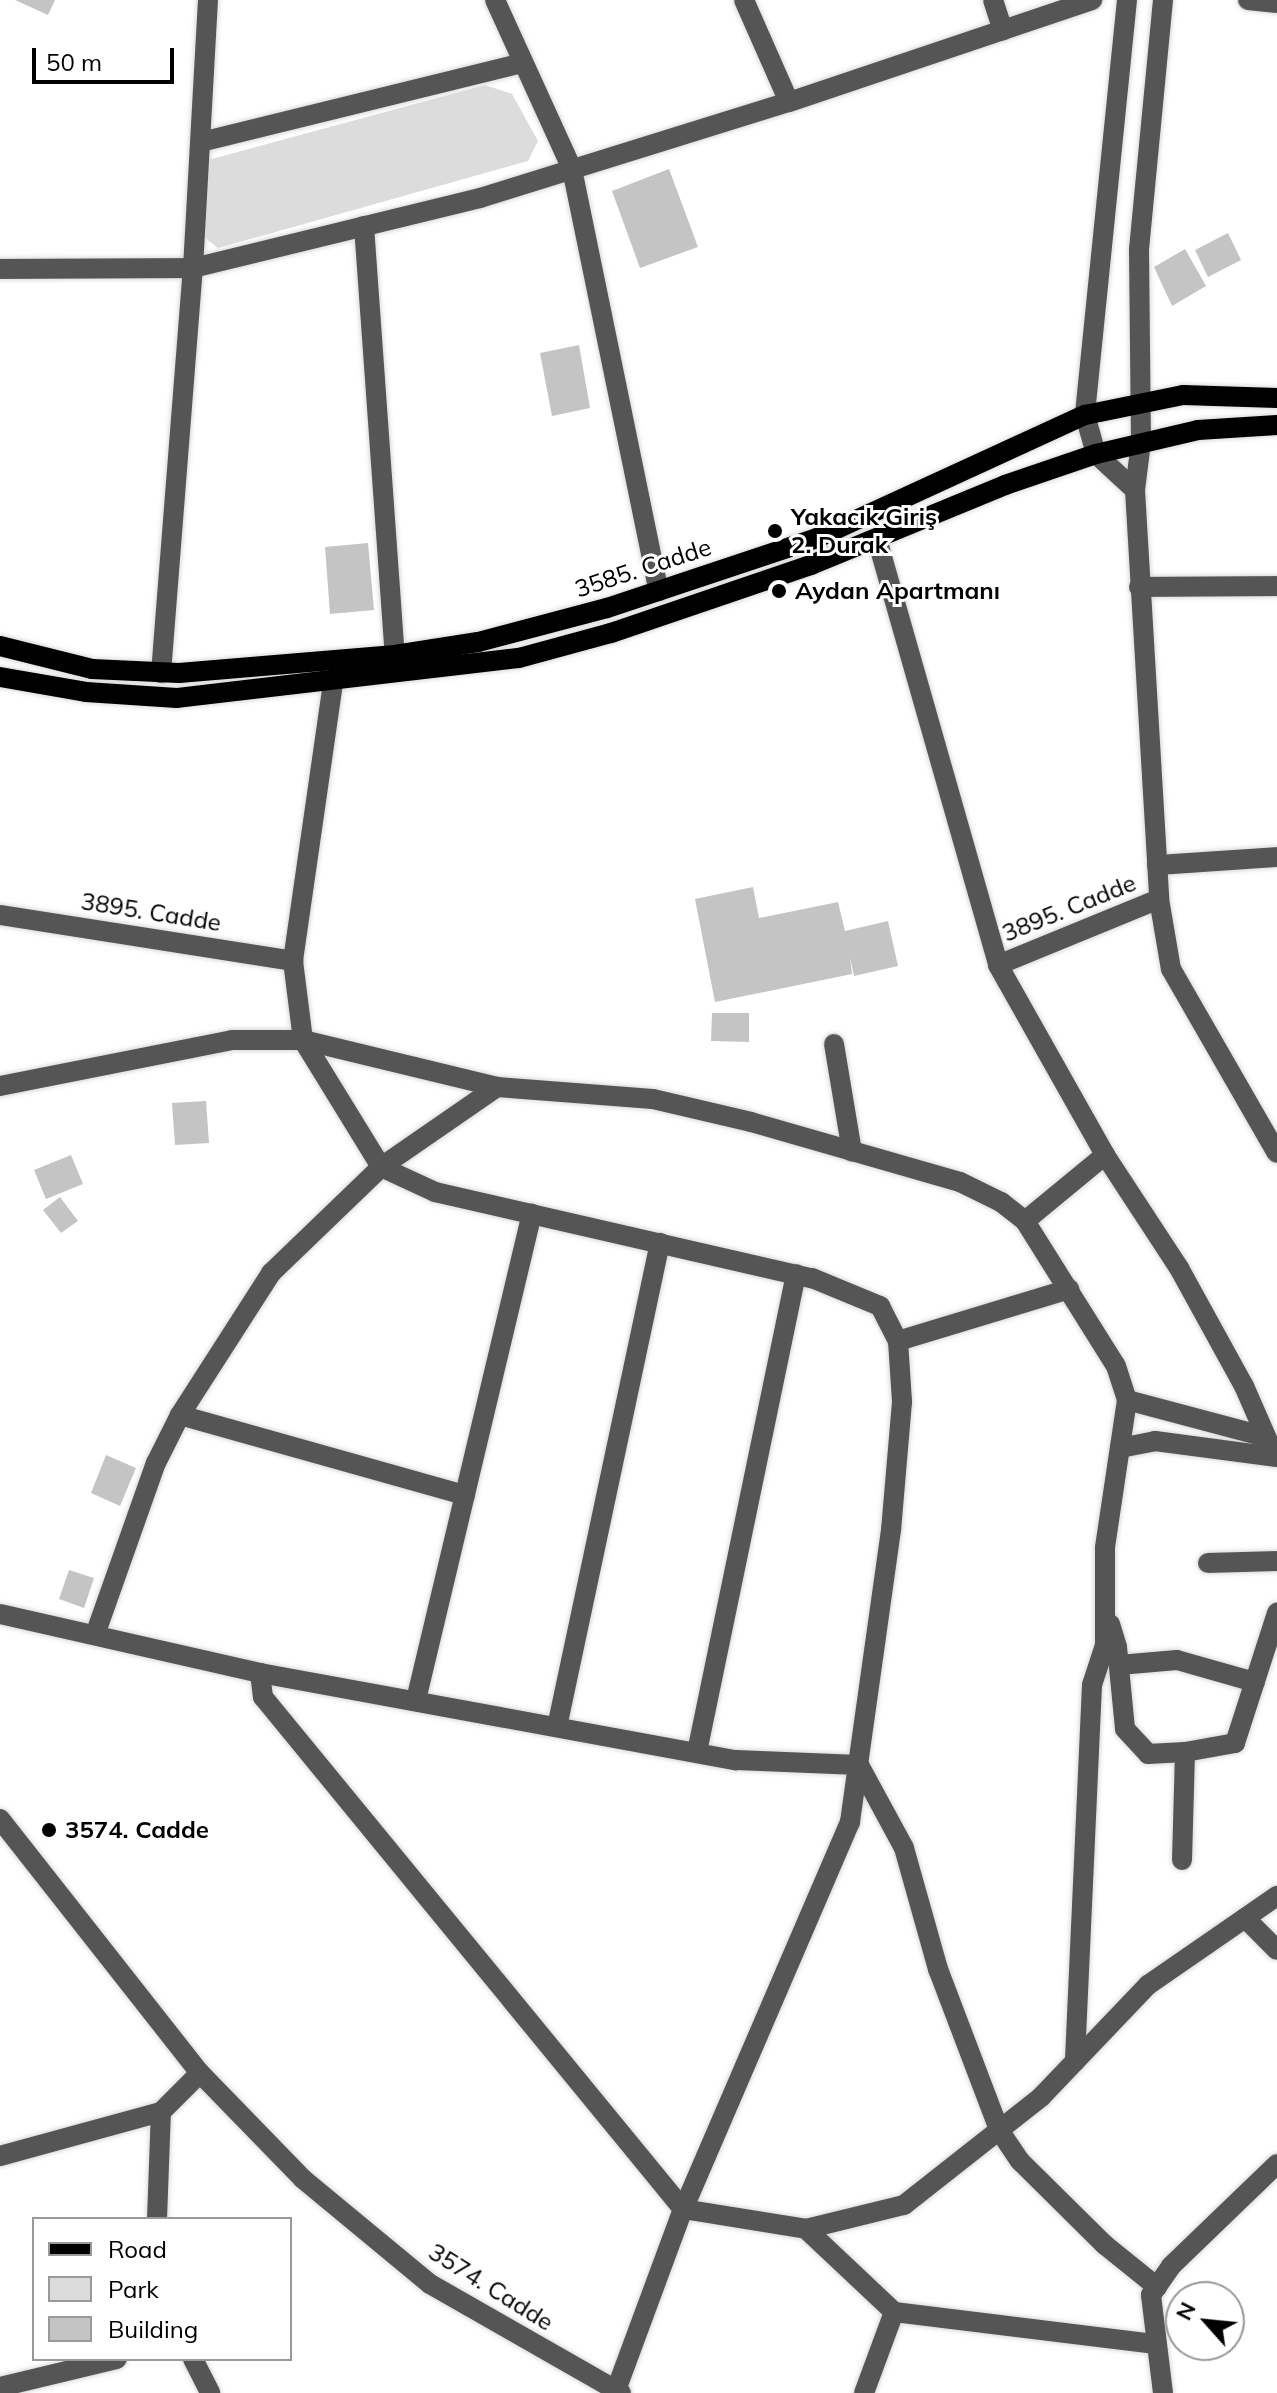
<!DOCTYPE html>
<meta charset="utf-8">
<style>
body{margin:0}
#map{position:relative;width:1277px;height:2393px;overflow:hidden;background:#fff;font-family:Mulish,sans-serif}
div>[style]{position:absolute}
.green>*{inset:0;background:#dcdcdc}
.building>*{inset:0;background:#c4c4c4}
.roads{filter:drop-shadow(0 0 2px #dbdbdb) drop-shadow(0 0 2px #dbdbdb)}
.minor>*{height:20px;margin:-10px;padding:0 10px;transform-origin:10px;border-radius:10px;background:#555}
.major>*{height:20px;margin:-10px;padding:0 10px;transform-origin:10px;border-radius:10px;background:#000}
.dots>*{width:22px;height:22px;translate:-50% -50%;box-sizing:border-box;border:4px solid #fff;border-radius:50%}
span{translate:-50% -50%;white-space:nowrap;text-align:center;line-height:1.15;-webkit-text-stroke:6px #fff;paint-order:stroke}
.poi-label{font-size:24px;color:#000;font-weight:700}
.left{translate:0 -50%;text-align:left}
.street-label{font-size:24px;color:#000}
.legend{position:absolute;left:32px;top:2217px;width:260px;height:144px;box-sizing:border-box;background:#fff;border:2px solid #999;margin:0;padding:10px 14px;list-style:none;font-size:24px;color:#000}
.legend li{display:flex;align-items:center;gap:16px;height:40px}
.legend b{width:40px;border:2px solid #999}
.north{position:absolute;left:1165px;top:2281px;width:80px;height:80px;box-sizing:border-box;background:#fff;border:2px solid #999;border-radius:50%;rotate:297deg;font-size:22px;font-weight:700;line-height:32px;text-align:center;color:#000}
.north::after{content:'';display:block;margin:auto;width:28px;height:36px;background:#000;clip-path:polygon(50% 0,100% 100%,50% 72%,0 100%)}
.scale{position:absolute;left:32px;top:48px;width:142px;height:36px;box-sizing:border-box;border:4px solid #000;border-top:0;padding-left:10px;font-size:24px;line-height:28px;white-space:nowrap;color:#000;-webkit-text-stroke:6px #fff;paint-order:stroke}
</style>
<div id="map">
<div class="green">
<div style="clip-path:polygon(485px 85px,512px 94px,538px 141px,528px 161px,218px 248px,204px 237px,208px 160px)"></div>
</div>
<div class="building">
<div style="clip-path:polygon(15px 0,55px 0,48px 15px)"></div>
<div style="clip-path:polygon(669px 169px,698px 247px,640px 268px,612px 191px)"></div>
<div style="clip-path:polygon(1228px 233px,1241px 260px,1208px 277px,1195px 250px)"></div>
<div style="clip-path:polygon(1185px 249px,1206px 286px,1172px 306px,1154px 267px)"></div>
<div style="clip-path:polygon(579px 345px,590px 408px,552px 416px,540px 353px)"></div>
<div style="clip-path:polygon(368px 543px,374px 610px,330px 614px,325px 547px)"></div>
<div style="clip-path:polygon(753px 887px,759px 918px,838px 902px,845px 931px,888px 921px,898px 966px,854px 976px,850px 957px,852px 974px,715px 1002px,695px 899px)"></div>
<div style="clip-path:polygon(712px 1013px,749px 1013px,749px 1042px,711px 1041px)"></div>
<div style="clip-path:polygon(206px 1101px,209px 1143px,175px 1145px,172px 1103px)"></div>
<div style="clip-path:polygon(71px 1155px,83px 1184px,46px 1199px,34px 1170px)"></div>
<div style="clip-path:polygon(60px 1197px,78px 1221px,61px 1233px,43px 1210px)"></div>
<div style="clip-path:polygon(106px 1455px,136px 1468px,120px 1506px,91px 1493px)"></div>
<div style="clip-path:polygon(69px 1570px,94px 1578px,84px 1608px,59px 1599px)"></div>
</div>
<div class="roads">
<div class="minor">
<div style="left:495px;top:0;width:186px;rotate:65.5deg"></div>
<div style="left:572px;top:169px;width:431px;rotate:78.4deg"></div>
<div style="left:744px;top:0;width:111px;rotate:66.2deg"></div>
<div style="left:993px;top:0;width:32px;rotate:72deg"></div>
<div style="left:1127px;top:0;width:417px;rotate:95.8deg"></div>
<div style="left:1085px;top:415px;width:41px;rotate:74.2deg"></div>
<div style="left:1096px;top:454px;width:53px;rotate:42.7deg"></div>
<div style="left:1163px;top:0;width:251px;rotate:95.5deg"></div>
<div style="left:1139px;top:250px;width:192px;rotate:89.4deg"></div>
<div style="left:1141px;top:442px;width:48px;rotate:97.1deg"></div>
<div style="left:1135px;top:490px;width:410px;rotate:86.6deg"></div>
<div style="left:1159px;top:899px;width:71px;rotate:80.3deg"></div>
<div style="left:1171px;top:969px;width:212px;rotate:60.1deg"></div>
<div style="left:1248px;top:0;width:29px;rotate:6deg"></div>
<div style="left:201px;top:142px;width:331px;rotate:-13.8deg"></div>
<div style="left:364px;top:226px;width:430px;rotate:85.9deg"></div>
<div style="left:0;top:269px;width:193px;rotate:-0.3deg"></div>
<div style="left:193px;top:268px;width:295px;rotate:-13.7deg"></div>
<div style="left:480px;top:198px;width:324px;rotate:-17.3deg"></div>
<div style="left:789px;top:102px;width:320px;rotate:-18.6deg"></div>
<div style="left:877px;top:539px;width:443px;rotate:74.1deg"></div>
<div style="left:998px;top:965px;width:218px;rotate:60.6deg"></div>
<div style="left:1105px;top:1155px;width:135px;rotate:56.8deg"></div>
<div style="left:1179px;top:1268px;width:135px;rotate:61.2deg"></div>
<div style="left:1244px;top:1386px;width:77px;rotate:66.4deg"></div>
<div style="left:1139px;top:587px;width:138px;rotate:-0.4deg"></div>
<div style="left:161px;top:673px;width:406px;rotate:-85.5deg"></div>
<div style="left:193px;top:268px;width:268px;rotate:-86.8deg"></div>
<div style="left:333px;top:683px;width:281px;rotate:98.2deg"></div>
<div style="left:293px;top:961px;width:80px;rotate:82.8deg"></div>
<div style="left:303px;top:1040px;width:149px;rotate:58.4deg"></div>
<div style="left:381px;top:1167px;width:60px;rotate:24.8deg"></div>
<div style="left:435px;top:1192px;width:387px;rotate:12.9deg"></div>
<div style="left:812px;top:1278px;width:74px;rotate:22.4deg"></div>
<div style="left:880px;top:1306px;width:39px;rotate:63deg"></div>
<div style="left:898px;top:1341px;width:61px;rotate:86.2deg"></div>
<div style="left:902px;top:1402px;width:128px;rotate:94.9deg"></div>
<div style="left:891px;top:1530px;width:295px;rotate:98deg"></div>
<div style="left:850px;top:1822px;width:421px;rotate:113.3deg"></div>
<div style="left:683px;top:2209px;width:196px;rotate:110.3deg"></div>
<div style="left:1157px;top:865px;width:120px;rotate:-3.8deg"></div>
<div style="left:0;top:915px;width:297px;rotate:8.9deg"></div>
<div style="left:998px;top:965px;width:174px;rotate:-22.3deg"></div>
<div style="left:834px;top:1044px;width:109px;rotate:80.5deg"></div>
<div style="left:0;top:1086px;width:237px;rotate:-11.2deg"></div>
<div style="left:232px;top:1040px;width:71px"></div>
<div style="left:303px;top:1040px;width:200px;rotate:13.6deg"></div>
<div style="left:497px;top:1087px;width:156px;rotate:4.4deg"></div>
<div style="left:653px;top:1099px;width:101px;rotate:13.2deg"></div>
<div style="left:751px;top:1122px;width:217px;rotate:16deg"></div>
<div style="left:960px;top:1182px;width:46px;rotate:26deg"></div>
<div style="left:1001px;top:1202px;width:31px;rotate:38deg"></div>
<div style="left:1025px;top:1221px;width:171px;rotate:57.9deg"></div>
<div style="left:1116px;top:1366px;width:36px;rotate:72deg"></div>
<div style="left:1127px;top:1400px;width:150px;rotate:98.5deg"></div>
<div style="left:1105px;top:1548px;width:97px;rotate:90deg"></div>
<div style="left:1105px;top:1645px;width:42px;rotate:108deg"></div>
<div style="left:1092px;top:1685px;width:377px;rotate:92.6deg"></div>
<div style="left:1025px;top:1221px;width:104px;rotate:-39.5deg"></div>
<div style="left:898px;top:1341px;width:179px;rotate:-16.9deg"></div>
<div style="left:1127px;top:1400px;width:144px;rotate:14.9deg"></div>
<div style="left:180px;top:1415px;width:296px;rotate:15.7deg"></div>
<div style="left:1120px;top:1448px;width:36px;rotate:-11deg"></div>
<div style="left:1155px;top:1441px;width:123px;rotate:7.5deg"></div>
<div style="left:1208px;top:1563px;width:69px;rotate:-1.7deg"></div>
<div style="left:0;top:1614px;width:267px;rotate:12.8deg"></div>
<div style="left:260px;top:1673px;width:484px;rotate:10.4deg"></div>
<div style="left:736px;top:1760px;width:123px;rotate:2.3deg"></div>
<div style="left:859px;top:1765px;width:94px;rotate:61.5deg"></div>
<div style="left:904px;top:1848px;width:126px;rotate:74.3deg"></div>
<div style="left:938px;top:1969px;width:172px;rotate:69.2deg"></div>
<div style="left:999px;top:2130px;width:37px;rotate:56deg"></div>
<div style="left:1020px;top:2161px;width:120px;rotate:44.7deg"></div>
<div style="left:1105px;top:2245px;width:67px;rotate:38.9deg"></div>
<div style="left:1110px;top:1624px;width:24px;rotate:73deg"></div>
<div style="left:1117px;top:1647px;width:82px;rotate:84.4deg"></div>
<div style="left:1125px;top:1729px;width:34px;rotate:47deg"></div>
<div style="left:1148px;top:1754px;width:37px;rotate:-3deg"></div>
<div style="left:1185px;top:1752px;width:51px;rotate:-10.2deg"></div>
<div style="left:1235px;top:1743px;width:137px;rotate:-72.1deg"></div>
<div style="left:96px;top:1632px;width:179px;rotate:-70.5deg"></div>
<div style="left:156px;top:1463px;width:54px;rotate:-63.4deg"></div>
<div style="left:180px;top:1415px;width:169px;rotate:-57.3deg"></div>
<div style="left:271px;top:1273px;width:153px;rotate:-43.9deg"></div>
<div style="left:381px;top:1167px;width:141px;rotate:-34.6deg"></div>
<div style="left:1119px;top:1665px;width:58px;rotate:-4.9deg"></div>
<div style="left:1177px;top:1660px;width:81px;rotate:15.8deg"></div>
<div style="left:260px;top:1673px;width:24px;rotate:83deg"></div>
<div style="left:263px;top:1697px;width:662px;rotate:50.64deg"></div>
<div style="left:683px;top:2209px;width:125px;rotate:9.2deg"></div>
<div style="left:806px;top:2229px;width:101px;rotate:-13.8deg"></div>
<div style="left:904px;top:2205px;width:174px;rotate:-38.2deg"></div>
<div style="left:1041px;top:2097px;width:155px;rotate:-46.3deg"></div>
<div style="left:1148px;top:1985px;width:157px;rotate:-34.6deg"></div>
<div style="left:416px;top:1700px;width:500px;rotate:-76.6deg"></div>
<div style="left:557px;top:1727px;width:495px;rotate:-78deg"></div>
<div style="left:697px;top:1752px;width:488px;rotate:-78.3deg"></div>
<div style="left:0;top:1819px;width:323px;rotate:51.8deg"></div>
<div style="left:200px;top:2073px;width:148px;rotate:45.8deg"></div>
<div style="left:303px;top:2179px;width:165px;rotate:39.6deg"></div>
<div style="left:430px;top:2284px;width:220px;rotate:29.7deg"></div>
<div style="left:1182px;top:1860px;width:108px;rotate:-88.4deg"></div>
<div style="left:1245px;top:1918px;width:45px;rotate:45deg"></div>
<div style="left:0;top:2156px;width:167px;rotate:-15.3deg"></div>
<div style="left:157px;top:2219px;width:107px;rotate:-87.9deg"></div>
<div style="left:161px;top:2112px;width:55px;rotate:-45deg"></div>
<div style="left:806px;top:2229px;width:121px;rotate:43.3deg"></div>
<div style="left:894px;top:2312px;width:262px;rotate:7deg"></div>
<div style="left:193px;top:2359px;width:38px;rotate:63deg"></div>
<div style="left:0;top:2387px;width:120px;rotate:-13.5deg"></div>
<div style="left:864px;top:2393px;width:86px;rotate:-69.7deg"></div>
<div style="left:1163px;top:2393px;width:99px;rotate:-97deg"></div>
<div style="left:1151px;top:2295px;width:35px;rotate:-55deg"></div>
<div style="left:1171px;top:2266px;width:147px;rotate:-43.9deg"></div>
</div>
<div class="major">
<div style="left:0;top:646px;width:95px;rotate:14deg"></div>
<div style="left:92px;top:669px;width:87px;rotate:2.6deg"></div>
<div style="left:179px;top:673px;width:217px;rotate:-4.8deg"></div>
<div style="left:395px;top:655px;width:84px;rotate:-8.9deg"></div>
<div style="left:478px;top:642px;width:133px;rotate:-14.8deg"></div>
<div style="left:607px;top:608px;width:221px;rotate:-18.4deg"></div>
<div style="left:817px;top:538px;width:295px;rotate:-24.7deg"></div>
<div style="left:1085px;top:415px;width:100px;rotate:-11.5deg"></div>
<div style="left:1183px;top:395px;width:94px;rotate:1.8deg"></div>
<div style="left:0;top:677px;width:87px;rotate:9.9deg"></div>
<div style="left:86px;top:692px;width:91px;rotate:3.8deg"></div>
<div style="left:177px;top:698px;width:344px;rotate:-6.7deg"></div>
<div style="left:519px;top:658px;width:95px;rotate:-15.2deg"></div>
<div style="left:611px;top:633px;width:211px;rotate:-18.8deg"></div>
<div style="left:811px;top:565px;width:210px;rotate:-22.4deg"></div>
<div style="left:1005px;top:485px;width:96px;rotate:-18.8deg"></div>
<div style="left:1096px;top:454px;width:105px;rotate:-13.2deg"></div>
<div style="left:1198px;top:430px;width:79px;rotate:-3.6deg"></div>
</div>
</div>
<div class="dots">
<div style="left:775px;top:531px;background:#000"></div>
<div style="left:779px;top:591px;background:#000"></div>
<div style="left:49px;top:1830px;background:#000"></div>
</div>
<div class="poi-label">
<span class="left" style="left:791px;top:531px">Yakacık Giriş<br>2. Durak</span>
<span class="left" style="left:795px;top:591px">Aydan Apartmanı</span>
<span class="left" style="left:65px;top:1830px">3574. Cadde</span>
</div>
<div class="street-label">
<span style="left:643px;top:568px;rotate:-18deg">3585. Cadde</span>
<span style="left:1069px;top:908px;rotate:-22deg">3895. Cadde</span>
<span style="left:151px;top:912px;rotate:9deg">3895. Cadde</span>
<span style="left:491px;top:2287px;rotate:32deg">3574. Cadde</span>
</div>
<ul class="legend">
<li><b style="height:10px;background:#000"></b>Road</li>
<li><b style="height:22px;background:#dcdcdc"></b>Park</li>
<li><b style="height:22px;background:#c4c4c4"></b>Building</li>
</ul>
<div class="north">N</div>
<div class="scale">50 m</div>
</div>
